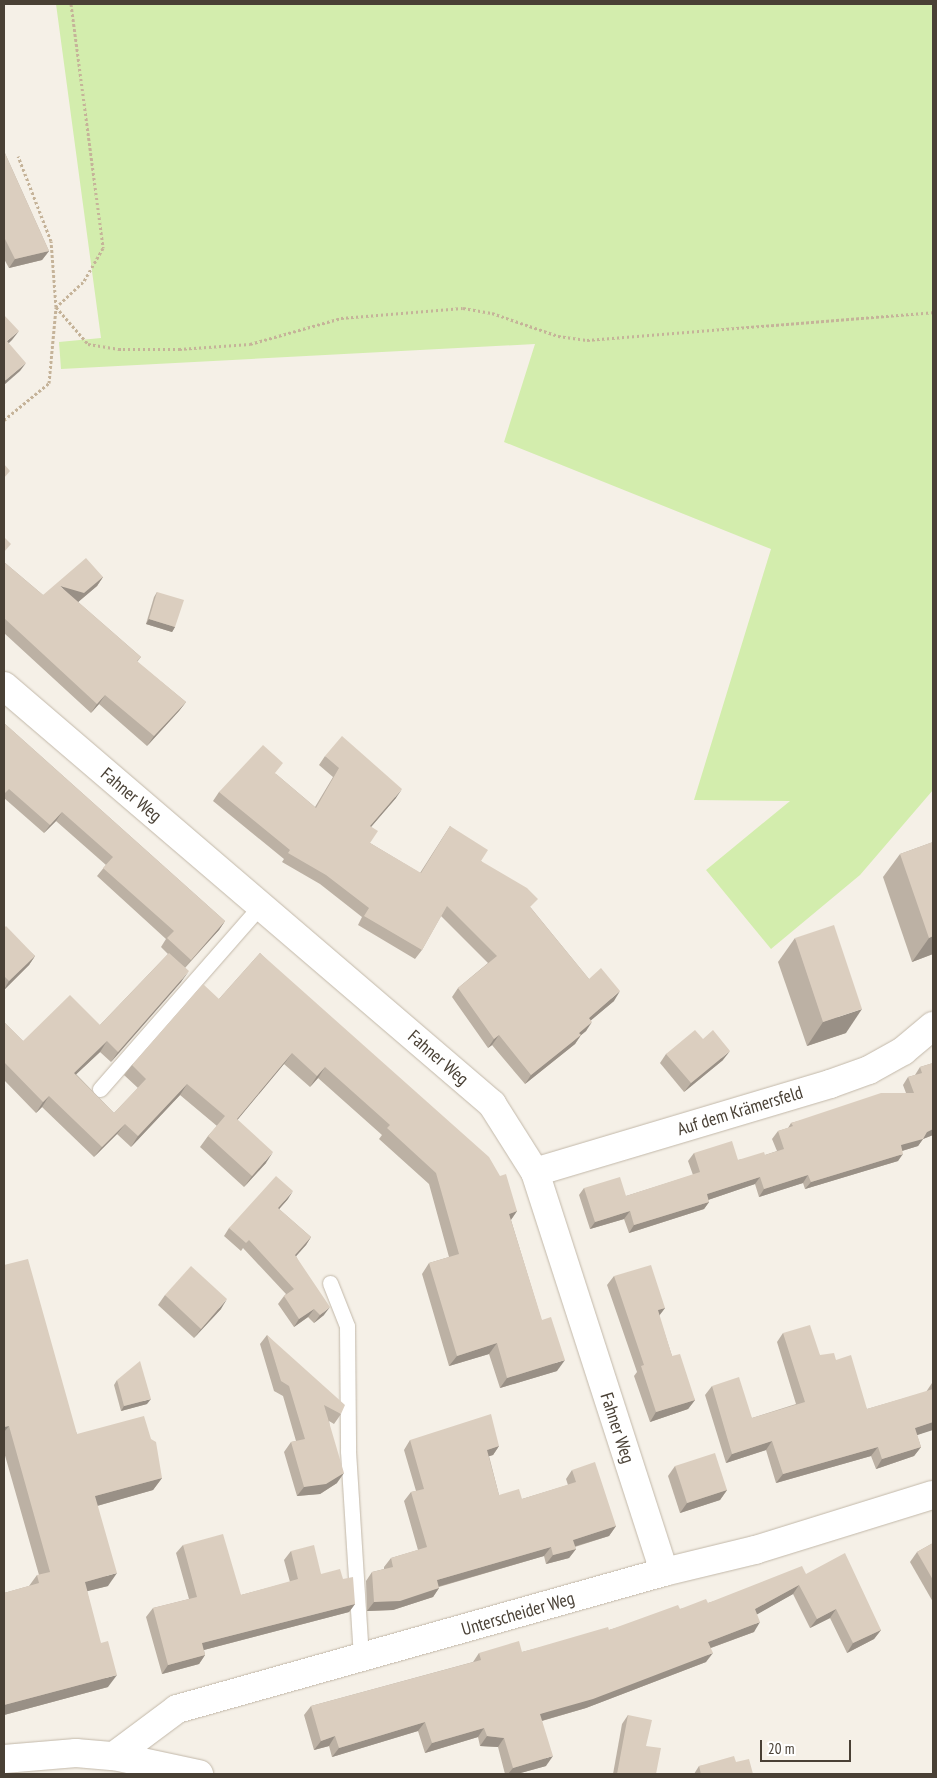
<!DOCTYPE html>
<meta charset="utf-8">
<style>
body{margin:0}
#map{position:relative;width:937px;height:1778px;overflow:hidden;background:#f5f0e7;font-family:"PT Sans Narrow",sans-serif}
div>[style]{position:absolute}
.green>*{inset:0;background:#d3edad}
.path>*{height:3px;margin-top:-1.5px;transform-origin:0;background:repeating-linear-gradient(90deg,#c5b399 0 2.5px,transparent 0 5px)}
.roads{filter:drop-shadow(0 0 1px #c2b8a9) drop-shadow(0 0 1px #c2b8a9)}
.lane>*{height:15px;margin:-7.5px;padding:0 7.5px;transform-origin:7.5px;border-radius:7.5px;background:#fff}
.street>*{height:28px;margin:-14px;padding:0 14px;transform-origin:14px;border-radius:14px;background:#fff}
.wall>*{inset:0;background:#bcb1a4}
.shaded-wall>*{inset:0;background:#999086}
.building>*{inset:0;background:#dbcebf}
span{translate:-50% -50%;white-space:nowrap;text-align:center;line-height:1.15;-webkit-text-stroke:5px #fff;paint-order:stroke}
.street-label{font-size:18px;color:#494035}
.frame{position:absolute;inset:0;border:5px solid #494035;pointer-events:none}
.scale{position:absolute;left:760px;top:1740px;width:91px;height:22px;box-sizing:border-box;border:2px solid #494035;border-top:0;padding-left:6px;font-size:15px;line-height:18px;white-space:nowrap;color:#494035;-webkit-text-stroke:4px #fff;paint-order:stroke}
</style>
<div id="map">
<div class="green">
<div style="clip-path:polygon(56px 4px,933px 4px,933px 790px,860px 875px,771px 949px,706px 870px,790px 801px,694px 800px,771px 549px,504px 442px,535px 344px,61px 369px,59px 342px,101px 338px)"></div>
</div>
<div class="path">
<div style="left:71px;top:4px;width:246px;rotate:82.5deg"></div>
<div style="left:103px;top:248px;width:39px;rotate:120deg"></div>
<div style="left:83px;top:282px;width:37px;rotate:137deg"></div>
<div style="left:56px;top:307px;width:49px;rotate:49.1deg"></div>
<div style="left:88px;top:344px;width:30px;rotate:9deg"></div>
<div style="left:118px;top:349px;width:61px"></div>
<div style="left:179px;top:349px;width:71px;rotate:-4deg"></div>
<div style="left:250px;top:344px;width:95px;rotate:-15.9deg"></div>
<div style="left:341px;top:318px;width:122px;rotate:-4.7deg"></div>
<div style="left:463px;top:308px;width:29px;rotate:10deg"></div>
<div style="left:492px;top:313px;width:70px;rotate:19.2deg"></div>
<div style="left:558px;top:336px;width:29px;rotate:8deg"></div>
<div style="left:587px;top:340px;width:347px;rotate:-4.6deg"></div>
<div style="left:4px;top:420px;width:58px;rotate:-39.4deg"></div>
<div style="left:49px;top:383px;width:76px;rotate:-84.7deg"></div>
<div style="left:56px;top:307px;width:66px;rotate:-94.3deg"></div>
<div style="left:51px;top:241px;width:91px;rotate:-111.2deg"></div>
</div>
<div class="roads">
<div class="lane">
<div style="left:100px;top:1089px;width:244px;rotate:-48.8deg"></div>
<div style="left:330px;top:1283px;width:46px;rotate:68.4deg"></div>
<div style="left:347px;top:1326px;width:125px;rotate:89.5deg"></div>
<div style="left:348px;top:1451px;width:208px;rotate:86.4deg"></div>
</div>
<div class="street">
<div style="left:4px;top:686px;width:643px;rotate:40.58deg"></div>
<div style="left:492px;top:1104px;width:80px;rotate:57.7deg"></div>
<div style="left:535px;top:1172px;width:420px;rotate:72.1deg"></div>
<div style="left:535px;top:1172px;width:308px;rotate:-16.6deg"></div>
<div style="left:830px;top:1084px;width:41px;rotate:-19.7deg"></div>
<div style="left:869px;top:1070px;width:39px;rotate:-29deg"></div>
<div style="left:903px;top:1051px;width:39px;rotate:-40deg"></div>
<div style="left:114px;top:1756px;width:79px;rotate:-36.7deg"></div>
<div style="left:177px;top:1709px;width:506px;rotate:-15.71deg"></div>
<div style="left:664px;top:1572px;width:94px;rotate:-13.6deg"></div>
<div style="left:755px;top:1550px;width:186px;rotate:-17.2deg"></div>
<div style="left:4px;top:1759px;width:72px;rotate:-4.8deg"></div>
<div style="left:76px;top:1753px;width:38px;rotate:5deg"></div>
<div style="left:114px;top:1756px;width:87px;rotate:12deg"></div>
</div>
</div>
<div class="wall">
<div style="clip-path:polygon(4px 151px,49px 251px,42px 260px,9px 268px,4px 259px)"></div>
<div style="clip-path:polygon(4px 562px,43px 595px,103px 577px,97px 586px,78px 602px,141px 657px,137px 662px,186px 702px,179px 711px,147px 746px,99px 704px,91px 713px,4px 633px)"></div>
<div style="clip-path:polygon(157px 592px,175px 627px,172px 632px,146px 624px,154px 597px)"></div>
<div style="clip-path:polygon(4px 723px,225px 921px,219px 930px,185px 968px,181px 982px,111px 1062px,100px 1052px,76px 1074px,114px 1113px,138px 1088px,124px 1075px,132px 1065px,219px 999px,260px 953px,517px 1211px,511px 1220px,557px 1371px,500px 1388px,489px 1354px,449px 1366px,422px 1274px,429px 1263px,449px 1257px,429px 1184px,379px 1139px,382px 1135px,318px 1078px,310px 1087px,284px 1064px,237px 1120px,266px 1163px,244px 1187px,200px 1147px,208px 1136px,217px 1126px,180px 1095px,131px 1147px,117px 1134px,94px 1157px,42px 1107px,36px 1113px,4px 1080px,4px 1022px,23px 1041px,100px 1025px,168px 954px,161px 947px,166px 939px,97px 876px,106px 865px,56px 821px,44px 833px,4px 798px)"></div>
<div style="clip-path:polygon(325px 756px,396px 798px,371px 827px,370px 843px,420px 873px,450px 826px,481px 861px,531px 908px,589px 979px,614px 1001px,591px 1020px,586px 1031px,581px 1035px,575px 1044px,525px 1084px,492px 1045px,488px 1048px,452px 997px,458px 988px,488px 963px,441px 916px,422px 950px,415px 959px,358px 925px,362px 917px,320px 884px,282px 862px,284px 859px,213px 801px,219px 792px,276px 774px,315px 807px,333px 777px,319px 765px)"></div>
<div style="clip-path:polygon(933px 842px,933px 954px,912px 962px,883px 877px,900px 854px)"></div>
<div style="clip-path:polygon(4px 928px,35px 956px,29px 965px,4px 990px)"></div>
<div style="clip-path:polygon(795px 938px,846px 1033px,807px 1046px,778px 962px)"></div>
<div style="clip-path:polygon(703px 1039px,723px 1060px,684px 1092px,660px 1063px,666px 1054px)"></div>
<div style="clip-path:polygon(933px 1063px,933px 1135px,923px 1139px,918px 1146px,902px 1151px,898px 1161px,805px 1189px,803px 1183px,759px 1197px,755px 1184px,708px 1200px,709px 1202px,704px 1209px,629px 1233px,624px 1219px,590px 1229px,579px 1195px,584px 1188px,626px 1196px,693px 1175px,688px 1161px,694px 1153px,738px 1160px,765px 1155px,777px 1151px,772px 1139px,778px 1131px,788px 1128px,791px 1123px,906px 1093px,903px 1085px,908px 1077px,915px 1075px,920px 1067px)"></div>
<div style="clip-path:polygon(288px 1199px,279px 1209px,311px 1237px,306px 1245px,296px 1256px,324px 1315px,314px 1323px,308px 1317px,294px 1327px,278px 1304px,284px 1296px,286px 1294px,243px 1248px,241px 1251px,224px 1236px,229px 1228px)"></div>
<div style="clip-path:polygon(4px 1265px,77px 1434px,162px 1478px,153px 1490px,97px 1506px,108px 1586px,87px 1591px,108px 1687px,4px 1715px,4px 1593px,29px 1586px,37px 1575px,39px 1575px,4px 1452px)"></div>
<div style="clip-path:polygon(614px 1276px,665px 1308px,659px 1316px,672px 1356px,695px 1400px,688px 1409px,650px 1422px,634px 1376px,637px 1372px,607px 1285px)"></div>
<div style="clip-path:polygon(165px 1295px,221px 1309px,194px 1338px,158px 1305px)"></div>
<div style="clip-path:polygon(783px 1333px,820px 1355px,836px 1360px,867px 1409px,926px 1392px,932px 1383px,933px 1383px,933px 1429px,917px 1435px,921px 1447px,914px 1456px,876px 1469px,871px 1456px,776px 1483px,766px 1450px,726px 1463px,705px 1395px,712px 1386px,752px 1418px,796px 1404px,777px 1342px)"></div>
<div style="clip-path:polygon(267px 1335px,341px 1414px,334px 1424px,329px 1421px,337px 1483px,320px 1494px,297px 1496px,284px 1452px,291px 1442px,296px 1441px,283px 1396px,274px 1391px,260px 1344px)"></div>
<div style="clip-path:polygon(117px 1380px,147px 1404px,121px 1411px,114px 1385px)"></div>
<div style="clip-path:polygon(410px 1440px,499px 1446px,493px 1455px,489px 1456px,499px 1495px,522px 1499px,568px 1485px,566px 1479px,572px 1470px,616px 1526px,609px 1536px,575px 1547px,576px 1549px,569px 1558px,546px 1564px,544px 1556px,439px 1587px,439px 1588px,433px 1597px,393px 1610px,367px 1611px,366px 1581px,372px 1572px,384px 1569px,384px 1567px,391px 1558px,418px 1550px,404px 1501px,411px 1492px,416px 1491px,404px 1450px)"></div>
<div style="clip-path:polygon(675px 1466px,727px 1490px,720px 1500px,680px 1513px,668px 1476px)"></div>
<div style="clip-path:polygon(933px 1543px,933px 1602px,910px 1562px,917px 1552px)"></div>
<div style="clip-path:polygon(183px 1545px,241px 1595px,290px 1582px,284px 1560px,291px 1551px,321px 1574px,343px 1579px,355px 1604px,349px 1612px,204px 1650px,205px 1655px,199px 1664px,162px 1674px,146px 1617px,153px 1608px,189px 1599px,176px 1553px)"></div>
<div style="clip-path:polygon(806px 1574px,881px 1630px,874px 1639px,847px 1653px,830px 1618px,810px 1628px,793px 1594px,757px 1614px,754px 1632px,711px 1648px,706px 1662px,586px 1708px,542px 1721px,546px 1766px,517px 1774px,505px 1774px,498px 1747px,480px 1746px,478px 1737px,425px 1753px,418px 1731px,332px 1757px,329px 1746px,314px 1750px,304px 1715px,311px 1706px,473px 1662px,479px 1653px,522px 1652px,609px 1630px,680px 1609px,708px 1603px)"></div>
<div style="clip-path:polygon(628px 1715px,646px 1746px,656px 1774px,613px 1774px,622px 1724px)"></div>
<div style="clip-path:polygon(736px 1762px,753px 1774px,694px 1774px,699px 1766px)"></div>
</div>
<div class="shaded-wall">
<div style="clip-path:polygon(49px 251px,42px 260px,9px 268px,15px 259px)"></div>
<div style="clip-path:polygon(19px 331px,12px 340px,4px 348px,7px 341px)"></div>
<div style="clip-path:polygon(26px 363px,20px 371px,4px 385px,4px 381px)"></div>
<div style="clip-path:polygon(103px 577px,97px 586px,77px 603px,60px 586px)"></div>
<div style="clip-path:polygon(149px 619px,175px 627px,172px 632px,146px 624px)"></div>
<div style="clip-path:polygon(105px 695px,99px 704px,91px 713px,97px 704px)"></div>
<div style="clip-path:polygon(186px 702px,179px 711px,147px 746px,154px 736px)"></div>
<div style="clip-path:polygon(402px 789px,396px 798px,364px 835px,370px 826px)"></div>
<div style="clip-path:polygon(62px 812px,56px 821px,44px 833px,50px 825px)"></div>
<div style="clip-path:polygon(225px 921px,219px 930px,184px 968px,191px 960px)"></div>
<div style="clip-path:polygon(933px 936px,933px 954px,912px 962px,929px 938px)"></div>
<div style="clip-path:polygon(35px 956px,29px 965px,4px 990px,9px 981px)"></div>
<div style="clip-path:polygon(189px 971px,181px 982px,111px 1062px,118px 1052px)"></div>
<div style="clip-path:polygon(620px 991px,614px 1001px,583px 1027px,589px 1018px)"></div>
<div style="clip-path:polygon(862px 1009px,846px 1033px,807px 1046px,823px 1022px)"></div>
<div style="clip-path:polygon(592px 1022px,586px 1031px,573px 1042px,579px 1033px)"></div>
<div style="clip-path:polygon(499px 1035px,492px 1045px,488px 1048px,494px 1039px)"></div>
<div style="clip-path:polygon(581px 1035px,575px 1044px,525px 1084px,531px 1075px)"></div>
<div style="clip-path:polygon(107px 1041px,100px 1052px,67px 1083px,74px 1073px)"></div>
<div style="clip-path:polygon(730px 1051px,723px 1060px,684px 1092px,691px 1083px)"></div>
<div style="clip-path:polygon(292px 1053px,284px 1064px,229px 1130px,237px 1119px)"></div>
<div style="clip-path:polygon(325px 1067px,318px 1078px,310px 1087px,317px 1076px)"></div>
<div style="clip-path:polygon(187px 1084px,180px 1095px,131px 1147px,138px 1136px)"></div>
<div style="clip-path:polygon(49px 1096px,42px 1107px,36px 1113px,43px 1102px)"></div>
<div style="clip-path:polygon(125px 1124px,117px 1134px,94px 1157px,102px 1147px)"></div>
<div style="clip-path:polygon(933px 1129px,933px 1135px,923px 1139px,918px 1146px,895px 1153px,901px 1145px)"></div>
<div style="clip-path:polygon(273px 1152px,266px 1163px,244px 1187px,252px 1176px)"></div>
<div style="clip-path:polygon(903px 1154px,898px 1161px,805px 1189px,811px 1182px)"></div>
<div style="clip-path:polygon(808px 1175px,803px 1183px,759px 1197px,764px 1189px)"></div>
<div style="clip-path:polygon(760px 1177px,755px 1184px,702px 1202px,707px 1194px)"></div>
<div style="clip-path:polygon(293px 1191px,288px 1199px,273px 1216px,278px 1208px)"></div>
<div style="clip-path:polygon(709px 1202px,704px 1209px,629px 1233px,634px 1225px)"></div>
<div style="clip-path:polygon(517px 1211px,510px 1221px,509px 1214px)"></div>
<div style="clip-path:polygon(630px 1211px,624px 1219px,590px 1229px,595px 1222px)"></div>
<div style="clip-path:polygon(311px 1237px,306px 1245px,290px 1263px,295px 1255px)"></div>
<div style="clip-path:polygon(227px 1299px,221px 1309px,194px 1338px,201px 1329px)"></div>
<div style="clip-path:polygon(330px 1307px,324px 1315px,314px 1323px,320px 1315px)"></div>
<div style="clip-path:polygon(665px 1308px,658px 1317px,658px 1310px)"></div>
<div style="clip-path:polygon(314px 1309px,308px 1317px,294px 1327px,299px 1319px)"></div>
<div style="clip-path:polygon(497px 1343px,489px 1354px,449px 1366px,457px 1356px)"></div>
<div style="clip-path:polygon(565px 1360px,557px 1371px,500px 1388px,507px 1378px)"></div>
<div style="clip-path:polygon(151px 1399px,147px 1404px,121px 1411px,124px 1406px)"></div>
<div style="clip-path:polygon(695px 1400px,688px 1409px,650px 1422px,656px 1412px)"></div>
<div style="clip-path:polygon(933px 1422px,933px 1430px,908px 1438px,915px 1428px)"></div>
<div style="clip-path:polygon(9px 1426px,4px 1432px,4px 1427px)"></div>
<div style="clip-path:polygon(772px 1441px,766px 1450px,726px 1463px,732px 1454px)"></div>
<div style="clip-path:polygon(499px 1446px,493px 1455px,480px 1459px,487px 1450px)"></div>
<div style="clip-path:polygon(878px 1447px,871px 1456px,776px 1483px,783px 1474px)"></div>
<div style="clip-path:polygon(921px 1447px,914px 1456px,876px 1469px,882px 1459px)"></div>
<div style="clip-path:polygon(344px 1473px,337px 1483px,320px 1494px,297px 1496px,304px 1487px)"></div>
<div style="clip-path:polygon(162px 1478px,153px 1490px,86px 1509px,95px 1496px)"></div>
<div style="clip-path:polygon(727px 1490px,720px 1500px,680px 1513px,687px 1503px)"></div>
<div style="clip-path:polygon(616px 1526px,609px 1536px,566px 1549px,573px 1540px)"></div>
<div style="clip-path:polygon(551px 1547px,544px 1556px,430px 1589px,437px 1580px)"></div>
<div style="clip-path:polygon(576px 1549px,569px 1558px,546px 1564px,553px 1555px)"></div>
<div style="clip-path:polygon(117px 1573px,108px 1586px,76px 1594px,85px 1582px)"></div>
<div style="clip-path:polygon(799px 1585px,793px 1594px,749px 1619px,755px 1609px)"></div>
<div style="clip-path:polygon(439px 1588px,433px 1597px,393px 1610px,367px 1611px,374px 1602px)"></div>
<div style="clip-path:polygon(355px 1604px,349px 1612px,196px 1652px,202px 1643px)"></div>
<div style="clip-path:polygon(836px 1609px,830px 1618px,810px 1628px,817px 1619px)"></div>
<div style="clip-path:polygon(760px 1622px,754px 1632px,702px 1651px,708px 1642px)"></div>
<div style="clip-path:polygon(881px 1630px,874px 1639px,847px 1653px,853px 1643px)"></div>
<div style="clip-path:polygon(713px 1653px,706px 1662px,586px 1708px,534px 1723px,540px 1714px)"></div>
<div style="clip-path:polygon(205px 1655px,199px 1664px,162px 1674px,168px 1665px)"></div>
<div style="clip-path:polygon(117px 1675px,108px 1687px,4px 1715px,4px 1705px)"></div>
<div style="clip-path:polygon(425px 1722px,418px 1731px,332px 1757px,339px 1748px)"></div>
<div style="clip-path:polygon(484px 1728px,478px 1737px,425px 1753px,432px 1743px)"></div>
<div style="clip-path:polygon(335px 1736px,329px 1746px,314px 1750px,321px 1741px)"></div>
<div style="clip-path:polygon(487px 1736px,504px 1738px,498px 1747px,480px 1746px)"></div>
<div style="clip-path:polygon(553px 1756px,546px 1766px,517px 1774px,508px 1774px,513px 1768px)"></div>
</div>
<div class="building">
<div style="clip-path:polygon(4px 151px,49px 251px,15px 259px,4px 237px)"></div>
<div style="clip-path:polygon(4px 315px,19px 331px,7px 341px,26px 363px,6px 380px,4px 381px)"></div>
<div style="clip-path:polygon(4px 464px,10px 471px,4px 478px)"></div>
<div style="clip-path:polygon(4px 537px,11px 544px,4px 552px)"></div>
<div style="clip-path:polygon(86px 558px,103px 577px,84px 593px,60px 586px,141px 657px,137px 661px,186px 702px,154px 736px,105px 695px,97px 704px,4px 618px,4px 562px,43px 595px)"></div>
<div style="clip-path:polygon(157px 592px,184px 600px,175px 627px,149px 619px)"></div>
<div style="clip-path:polygon(4px 723px,225px 921px,191px 960px,167px 938px,174px 931px,103px 868px,113px 857px,62px 812px,50px 825px,9px 789px,4px 794px)"></div>
<div style="clip-path:polygon(342px 736px,402px 789px,370px 826px,378px 831px,370px 843px,421px 873px,450px 826px,488px 850px,481px 861px,527px 888px,538px 899px,530px 907px,589px 979px,601px 968px,620px 991px,589px 1018px,592px 1022px,579px 1033px,581px 1035px,531px 1075px,499px 1035px,494px 1039px,458px 988px,497px 956px,447px 906px,422px 950px,364px 916px,369px 908px,326px 875px,288px 853px,290px 850px,219px 792px,263px 745px,283px 763px,275px 773px,316px 808px,339px 768px,325px 756px)"></div>
<div style="clip-path:polygon(933px 842px,933px 936px,929px 938px,900px 854px)"></div>
<div style="clip-path:polygon(834px 925px,862px 1009px,823px 1022px,795px 938px)"></div>
<div style="clip-path:polygon(6px 926px,35px 956px,9px 981px,4px 976px,4px 928px)"></div>
<div style="clip-path:polygon(169px 953px,189px 971px,118px 1052px,107px 1041px,74px 1073px,114px 1113px,146px 1079px,132px 1065px,203px 984px,219px 999px,260px 953px,489px 1157px,500px 1176px,506px 1174px,517px 1211px,509px 1214px,542px 1320px,551px 1317px,565px 1360px,507px 1378px,497px 1343px,457px 1356px,429px 1263px,459px 1254px,436px 1173px,387px 1128px,390px 1125px,325px 1067px,317px 1076px,292px 1053px,237px 1119px,273px 1152px,252px 1176px,208px 1136px,225px 1116px,187px 1084px,138px 1136px,125px 1124px,102px 1147px,49px 1096px,43px 1102px,4px 1062px,4px 1022px,23px 1041px,70px 995px,100px 1025px)"></div>
<div style="clip-path:polygon(695px 1030px,703px 1039px,713px 1030px,730px 1051px,691px 1083px,666px 1054px)"></div>
<div style="clip-path:polygon(933px 1063px,933px 1129px,927px 1132px,923px 1139px,901px 1145px,903px 1154px,811px 1182px,808px 1175px,764px 1189px,760px 1177px,707px 1194px,709px 1202px,634px 1225px,630px 1211px,595px 1222px,584px 1188px,620px 1177px,626px 1196px,700px 1172px,694px 1153px,732px 1141px,738px 1160px,764px 1152px,765px 1155px,784px 1149px,778px 1131px,793px 1126px,791px 1123px,881px 1093px,914px 1093px,908px 1077px,922px 1073px,920px 1067px)"></div>
<div style="clip-path:polygon(276px 1176px,293px 1191px,278px 1208px,311px 1237px,295px 1255px,330px 1307px,320px 1315px,314px 1309px,299px 1319px,284px 1296px,294px 1289px,249px 1240px,246px 1243px,229px 1228px)"></div>
<div style="clip-path:polygon(28px 1259px,77px 1434px,144px 1416px,151px 1439px,156px 1442px,162px 1478px,95px 1496px,117px 1573px,85px 1582px,101px 1643px,108px 1641px,117px 1675px,4px 1705px,4px 1593px,39px 1583px,37px 1575px,50px 1572px,9px 1426px,4px 1427px,4px 1265px)"></div>
<div style="clip-path:polygon(651px 1265px,665px 1308px,658px 1310px,672px 1356px,680px 1354px,695px 1400px,656px 1412px,641px 1366px,644px 1365px,614px 1276px)"></div>
<div style="clip-path:polygon(191px 1266px,227px 1299px,201px 1329px,165px 1295px)"></div>
<div style="clip-path:polygon(810px 1325px,820px 1355px,834px 1353px,836px 1360px,851px 1355px,867px 1409px,933px 1389px,933px 1422px,915px 1428px,921px 1447px,882px 1459px,878px 1447px,783px 1474px,772px 1441px,732px 1454px,712px 1386px,739px 1377px,752px 1418px,805px 1402px,783px 1333px)"></div>
<div style="clip-path:polygon(267px 1335px,345px 1405px,341px 1414px,324px 1405px,344px 1473px,326px 1484px,304px 1487px,291px 1442px,305px 1439px,289px 1386px,281px 1381px)"></div>
<div style="clip-path:polygon(140px 1361px,151px 1399px,124px 1406px,117px 1380px)"></div>
<div style="clip-path:polygon(491px 1414px,499px 1446px,487px 1450px,499px 1495px,519px 1489px,522px 1499px,576px 1482px,572px 1470px,595px 1462px,616px 1526px,573px 1540px,576px 1549px,553px 1555px,551px 1547px,437px 1580px,439px 1588px,400px 1601px,374px 1602px,372px 1572px,393px 1567px,391px 1558px,427px 1547px,411px 1492px,424px 1489px,410px 1440px)"></div>
<div style="clip-path:polygon(715px 1453px,727px 1490px,687px 1503px,675px 1466px)"></div>
<div style="clip-path:polygon(223px 1534px,241px 1595px,298px 1579px,291px 1551px,314px 1545px,321px 1574px,340px 1569px,343px 1579px,353px 1577px,355px 1604px,202px 1643px,205px 1655px,168px 1665px,153px 1608px,197px 1597px,183px 1545px)"></div>
<div style="clip-path:polygon(933px 1543px,933px 1580px,917px 1552px)"></div>
<div style="clip-path:polygon(845px 1553px,881px 1630px,853px 1643px,836px 1609px,817px 1619px,799px 1585px,755px 1609px,760px 1622px,708px 1642px,713px 1653px,593px 1699px,540px 1714px,553px 1756px,513px 1768px,504px 1738px,487px 1736px,484px 1728px,432px 1743px,425px 1722px,339px 1748px,335px 1736px,321px 1741px,311px 1706px,481px 1660px,479px 1653px,519px 1641px,522px 1652px,608px 1627px,609px 1630px,678px 1605px,680px 1609px,706px 1599px,708px 1603px,802px 1566px,806px 1574px)"></div>
<div style="clip-path:polygon(628px 1715px,652px 1720px,646px 1746px,661px 1748px,656px 1774px,617px 1774px)"></div>
<div style="clip-path:polygon(734px 1756px,736px 1762px,749px 1759px,753px 1774px,701px 1774px,699px 1766px)"></div>
</div>
<div class="street-label">
<span style="left:131px;top:795px;rotate:40deg">Fahner Weg</span>
<span style="left:438px;top:1058px;rotate:41deg">Fahner Weg</span>
<span style="left:740px;top:1111px;rotate:-17deg">Auf dem Krämersfeld</span>
<span style="left:617px;top:1428px;rotate:72deg">Fahner Weg</span>
<span style="left:518px;top:1614px;rotate:-16deg">Unterscheider Weg</span>
</div>
<div class="frame"></div>
<div class="scale">20 m</div>
</div>
